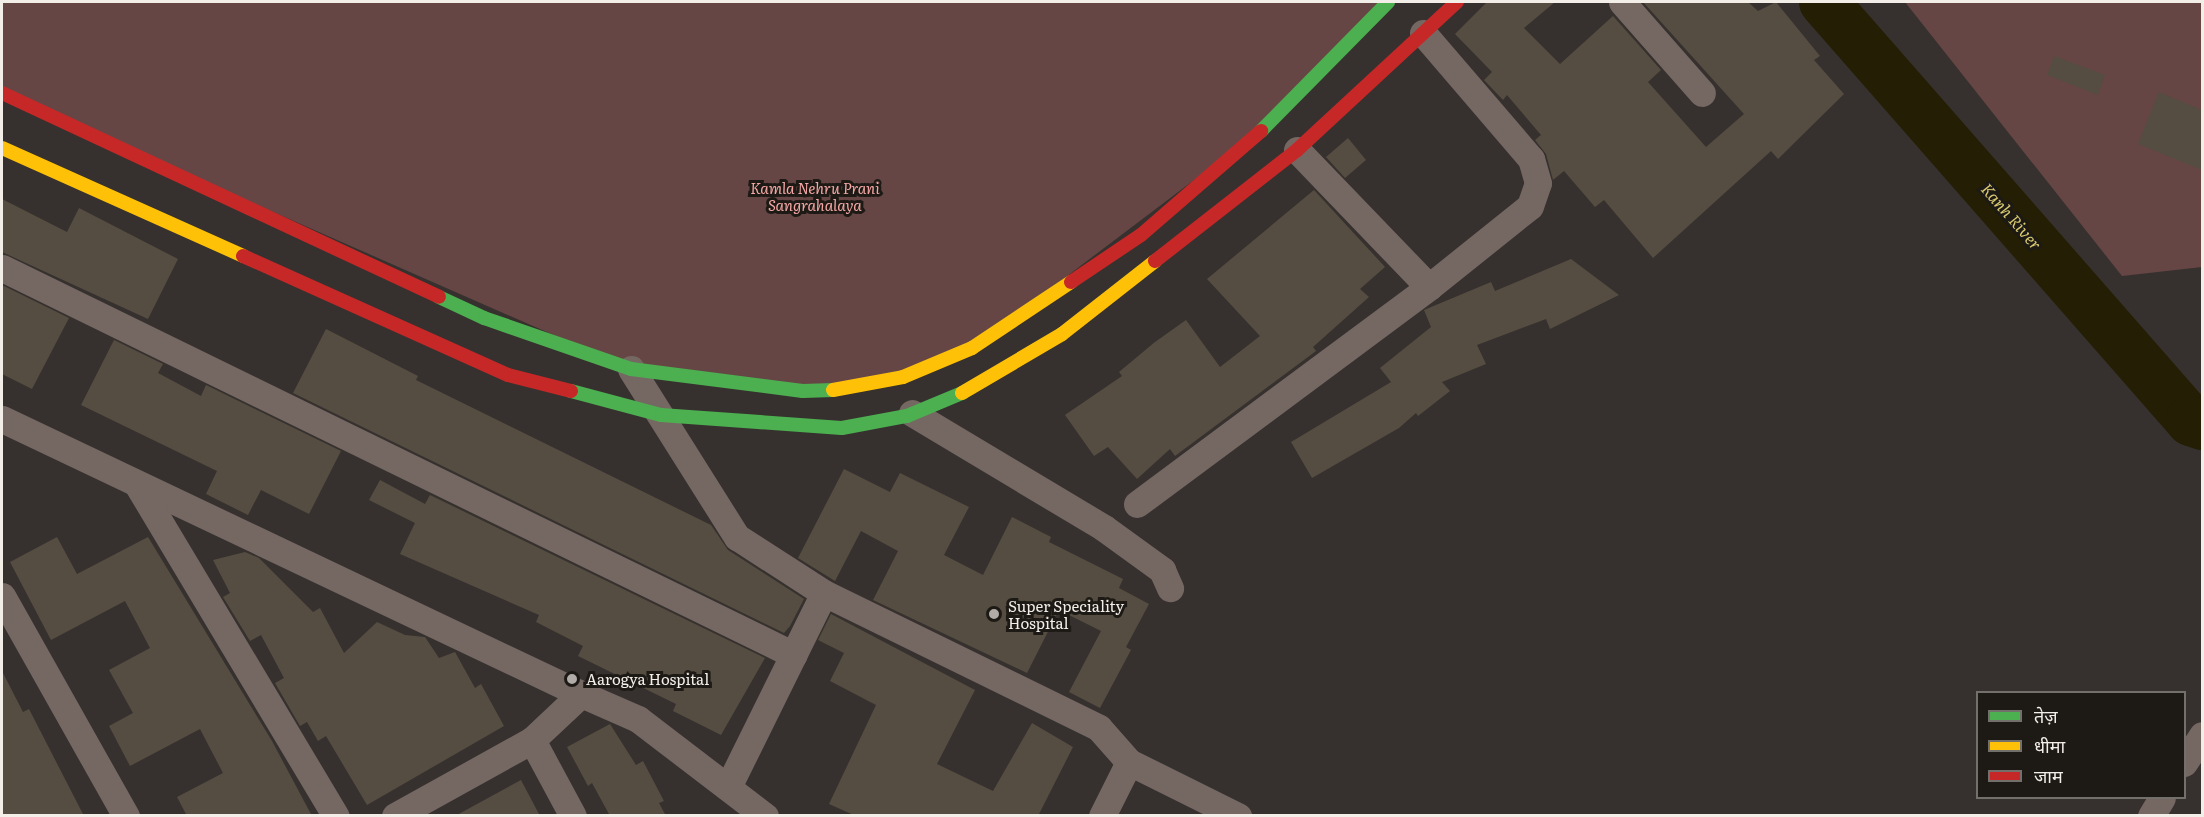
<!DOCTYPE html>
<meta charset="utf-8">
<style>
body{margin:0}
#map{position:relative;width:2204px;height:817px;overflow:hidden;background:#36312e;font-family:Literata,"Noto Sans Devanagari",serif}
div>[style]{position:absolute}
.green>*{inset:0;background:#664644}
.river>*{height:50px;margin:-25px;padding:0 25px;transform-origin:25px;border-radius:25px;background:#231e04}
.building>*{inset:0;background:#554d41}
.street>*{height:27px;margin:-13.5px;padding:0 13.5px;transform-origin:13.5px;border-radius:13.5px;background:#756863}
.fast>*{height:14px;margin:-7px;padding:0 7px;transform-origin:7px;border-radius:7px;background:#4caf50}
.slow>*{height:14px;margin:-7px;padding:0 7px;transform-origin:7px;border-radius:7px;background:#ffc107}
.jam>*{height:14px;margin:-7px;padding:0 7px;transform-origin:7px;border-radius:7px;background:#c62828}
.dots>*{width:16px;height:16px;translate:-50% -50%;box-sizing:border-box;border:3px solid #1d1a16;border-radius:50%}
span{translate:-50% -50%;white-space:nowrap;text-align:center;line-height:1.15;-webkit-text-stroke:6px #1d1a16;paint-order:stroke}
.park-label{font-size:15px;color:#f4a7a4;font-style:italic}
.poi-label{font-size:15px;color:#f4eee9}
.left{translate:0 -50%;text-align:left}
.water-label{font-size:16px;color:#d9ca6f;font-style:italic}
.frame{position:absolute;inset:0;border:3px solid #f4eee9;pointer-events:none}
.legend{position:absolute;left:1976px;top:691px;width:210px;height:108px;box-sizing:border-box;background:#1d1a16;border:2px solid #736f6a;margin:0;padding:8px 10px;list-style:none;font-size:18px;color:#f4eee9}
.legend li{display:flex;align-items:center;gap:12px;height:30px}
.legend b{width:30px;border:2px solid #736f6a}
</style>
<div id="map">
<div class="green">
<div style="clip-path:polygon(2px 2px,1388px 2px,1272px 121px,972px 348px,845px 390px,631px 369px,2px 93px)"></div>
<div style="clip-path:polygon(1905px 2px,2202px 2px,2202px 267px,2122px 276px)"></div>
</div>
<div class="river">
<div style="left:1824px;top:2px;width:557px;rotate:48.79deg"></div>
<div style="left:2191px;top:421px;width:12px;rotate:20deg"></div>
</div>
<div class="building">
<div style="clip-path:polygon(1487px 2px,1555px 2px,1524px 28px,1560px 64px,1613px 16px,1661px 70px,1648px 82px,1706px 147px,1744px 114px,1643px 2px,1748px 2px,1758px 11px,1776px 2px,1820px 56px,1814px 60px,1844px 94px,1778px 159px,1771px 151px,1653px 258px,1604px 200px,1595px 207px,1564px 171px,1553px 180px,1546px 154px,1535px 140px,1541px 135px,1507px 95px,1503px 100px,1484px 80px,1492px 72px,1455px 34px)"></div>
<div style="clip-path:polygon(2054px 56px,2105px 75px,2098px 95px,2047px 75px)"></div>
<div style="clip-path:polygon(2159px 92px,2202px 110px,2202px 170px,2138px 144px)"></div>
<div style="clip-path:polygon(1348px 138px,1366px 160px,1345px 178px,1326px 157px)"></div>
<div style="clip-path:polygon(1314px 190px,1385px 267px,1360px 289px,1369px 297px,1313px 347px,1316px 351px,1175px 456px,1170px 449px,1137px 479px,1108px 447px,1094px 456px,1065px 415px,1122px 376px,1119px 372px,1155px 342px,1186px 320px,1220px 367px,1260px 336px,1207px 279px)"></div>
<div style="clip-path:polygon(2px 199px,67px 232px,79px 208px,178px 259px,148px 319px,2px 252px)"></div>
<div style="clip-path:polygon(1571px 259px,1619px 295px,1550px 329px,1546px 319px,1477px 345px,1486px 364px,1442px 382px,1450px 391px,1418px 416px,1416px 413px,1399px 428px,1312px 478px,1291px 442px,1391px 382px,1380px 368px,1431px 327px,1424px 310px,1491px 282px,1495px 291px)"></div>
<div style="clip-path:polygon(2px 285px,69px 318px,32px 389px,2px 374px)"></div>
<div style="clip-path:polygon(326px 329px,418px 376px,416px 380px,711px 525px,728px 550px,804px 599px,790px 626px,784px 633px,293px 393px)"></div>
<div style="clip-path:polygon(114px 340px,163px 364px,158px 373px,201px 396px,206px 385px,341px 451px,309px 514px,261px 490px,248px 515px,206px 494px,217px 471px,81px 405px)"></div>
<div style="clip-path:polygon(844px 469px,890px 492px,900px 473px,969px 507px,944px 555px,983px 575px,1012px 517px,1051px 537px,1049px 542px,1123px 579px,1119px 588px,1149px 604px,1126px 647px,1131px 650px,1100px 708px,1069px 692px,1101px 631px,1059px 610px,1027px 673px,873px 600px,898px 551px,861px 531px,835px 581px,798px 558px)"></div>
<div style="clip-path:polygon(380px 480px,425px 504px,430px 495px,765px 658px,721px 735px,673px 711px,676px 704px,578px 656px,583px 646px,536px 622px,539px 615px,400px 554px,415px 523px,369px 500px)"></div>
<div style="clip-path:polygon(57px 537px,77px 574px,148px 537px,272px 741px,312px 816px,187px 816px,177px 797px,223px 773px,200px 729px,130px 766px,109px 726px,133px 713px,109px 670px,150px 648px,125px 601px,51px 640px,10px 562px)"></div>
<div style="clip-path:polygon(245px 552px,259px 558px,313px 612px,320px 608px,344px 653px,377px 622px,405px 635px,425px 637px,439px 658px,455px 652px,475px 688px,481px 684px,504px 726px,367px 805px,326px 736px,318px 741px,307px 722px,300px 726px,275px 683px,284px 678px,261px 635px,250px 641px,223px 597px,230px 593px,213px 560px)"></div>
<div style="clip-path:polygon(831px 614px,975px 690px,937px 764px,993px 791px,1032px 723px,1073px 747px,1038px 816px,856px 816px,829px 804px,876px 705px,830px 681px,844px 653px,818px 640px)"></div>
<div style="clip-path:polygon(2px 671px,23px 712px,29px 709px,84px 816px,2px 816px)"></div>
<div style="clip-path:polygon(610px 724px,636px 765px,643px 761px,664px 801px,659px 803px,666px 816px,610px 816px,592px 783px,588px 786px,567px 747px)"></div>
<div style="clip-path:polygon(521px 780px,540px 816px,455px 816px)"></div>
</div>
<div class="street">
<div style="left:1622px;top:2px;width:121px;rotate:48.7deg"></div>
<div style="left:1297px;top:150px;width:190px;rotate:46.1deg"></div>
<div style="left:1429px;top:287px;width:129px;rotate:-38.7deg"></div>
<div style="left:1530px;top:206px;width:24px;rotate:-71deg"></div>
<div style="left:1538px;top:183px;width:25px;rotate:-106deg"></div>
<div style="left:1531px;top:159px;width:166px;rotate:-130.6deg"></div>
<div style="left:2px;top:268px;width:881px;rotate:26.04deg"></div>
<div style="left:631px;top:369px;width:199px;rotate:57.8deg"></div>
<div style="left:737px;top:537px;width:103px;rotate:32.8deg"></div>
<div style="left:824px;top:593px;width:306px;rotate:26.1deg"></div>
<div style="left:1099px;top:728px;width:45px;rotate:48.6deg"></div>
<div style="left:912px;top:413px;width:224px;rotate:30.9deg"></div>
<div style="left:1104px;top:528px;width:72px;rotate:35.9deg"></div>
<div style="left:1162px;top:570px;width:20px;rotate:66deg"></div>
<div style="left:2px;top:419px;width:641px;rotate:25.41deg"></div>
<div style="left:137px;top:484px;width:387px;rotate:59.1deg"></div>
<div style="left:1137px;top:504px;width:364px;rotate:-36.6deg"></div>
<div style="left:2px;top:596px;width:253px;rotate:60.6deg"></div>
<div style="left:532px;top:740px;width:86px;rotate:61.7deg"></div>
<div style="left:2184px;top:763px;width:33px;rotate:-57deg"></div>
<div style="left:728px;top:787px;width:216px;rotate:-63.7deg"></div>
<div style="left:395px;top:816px;width:157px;rotate:-29deg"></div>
<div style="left:532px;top:740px;width:67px;rotate:-43.2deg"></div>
<div style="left:581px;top:694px;width:62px;rotate:23.7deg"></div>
<div style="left:638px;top:719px;width:160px;rotate:37.4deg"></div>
<div style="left:1102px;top:816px;width:60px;rotate:-63.4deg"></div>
<div style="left:1129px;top:762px;width:122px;rotate:26.4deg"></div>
<div style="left:2151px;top:816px;width:21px;rotate:-59deg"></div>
</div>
<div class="fast">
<div style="left:1261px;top:131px;width:181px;rotate:-45.4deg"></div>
<div style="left:439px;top:297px;width:50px;rotate:25deg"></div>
<div style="left:484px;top:318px;width:156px;rotate:19.1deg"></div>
<div style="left:631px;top:369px;width:173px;rotate:7.3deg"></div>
<div style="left:803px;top:391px;width:30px;rotate:-2deg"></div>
<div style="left:571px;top:391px;width:93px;rotate:14.9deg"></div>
<div style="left:661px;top:415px;width:181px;rotate:4.1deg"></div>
<div style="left:842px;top:428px;width:66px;rotate:-10.5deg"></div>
<div style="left:907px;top:416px;width:60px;rotate:-22.7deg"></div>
</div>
<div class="slow">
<div style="left:2px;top:148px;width:264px;rotate:24.1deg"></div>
<div style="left:833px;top:390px;width:71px;rotate:-10.5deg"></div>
<div style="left:903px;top:377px;width:75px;rotate:-22.8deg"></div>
<div style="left:972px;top:348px;width:119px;rotate:-33.7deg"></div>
<div style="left:962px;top:393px;width:116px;rotate:-30.5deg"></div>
<div style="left:1062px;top:334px;width:118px;rotate:-38.1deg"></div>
</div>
<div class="jam">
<div style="left:2px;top:93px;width:482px;rotate:25deg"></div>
<div style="left:243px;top:256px;width:290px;rotate:24.2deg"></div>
<div style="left:508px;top:375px;width:65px;rotate:14.3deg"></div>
<div style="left:1155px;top:261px;width:180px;rotate:-38deg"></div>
<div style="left:1297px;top:150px;width:218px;rotate:-42.8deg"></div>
<div style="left:1071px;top:282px;width:84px;rotate:-33.9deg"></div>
<div style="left:1141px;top:235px;width:159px;rotate:-40.9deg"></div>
</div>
<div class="dots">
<div style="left:994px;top:614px;background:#b2aca8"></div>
<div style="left:572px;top:679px;background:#b2aca8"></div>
</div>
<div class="park-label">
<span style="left:815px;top:196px">Kamla Nehru Prani<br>Sangrahalaya</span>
</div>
<div class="poi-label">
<span class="left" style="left:1008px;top:614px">Super Speciality<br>Hospital</span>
<span class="left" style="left:586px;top:679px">Aarogya Hospital</span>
</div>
<div class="water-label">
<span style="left:2012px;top:216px;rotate:49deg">Kanh River</span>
</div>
<div class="frame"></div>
<ul class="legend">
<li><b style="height:8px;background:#4caf50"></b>तेज़</li>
<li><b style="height:8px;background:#ffc107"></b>धीमा</li>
<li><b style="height:8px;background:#c62828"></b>जाम</li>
</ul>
</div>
